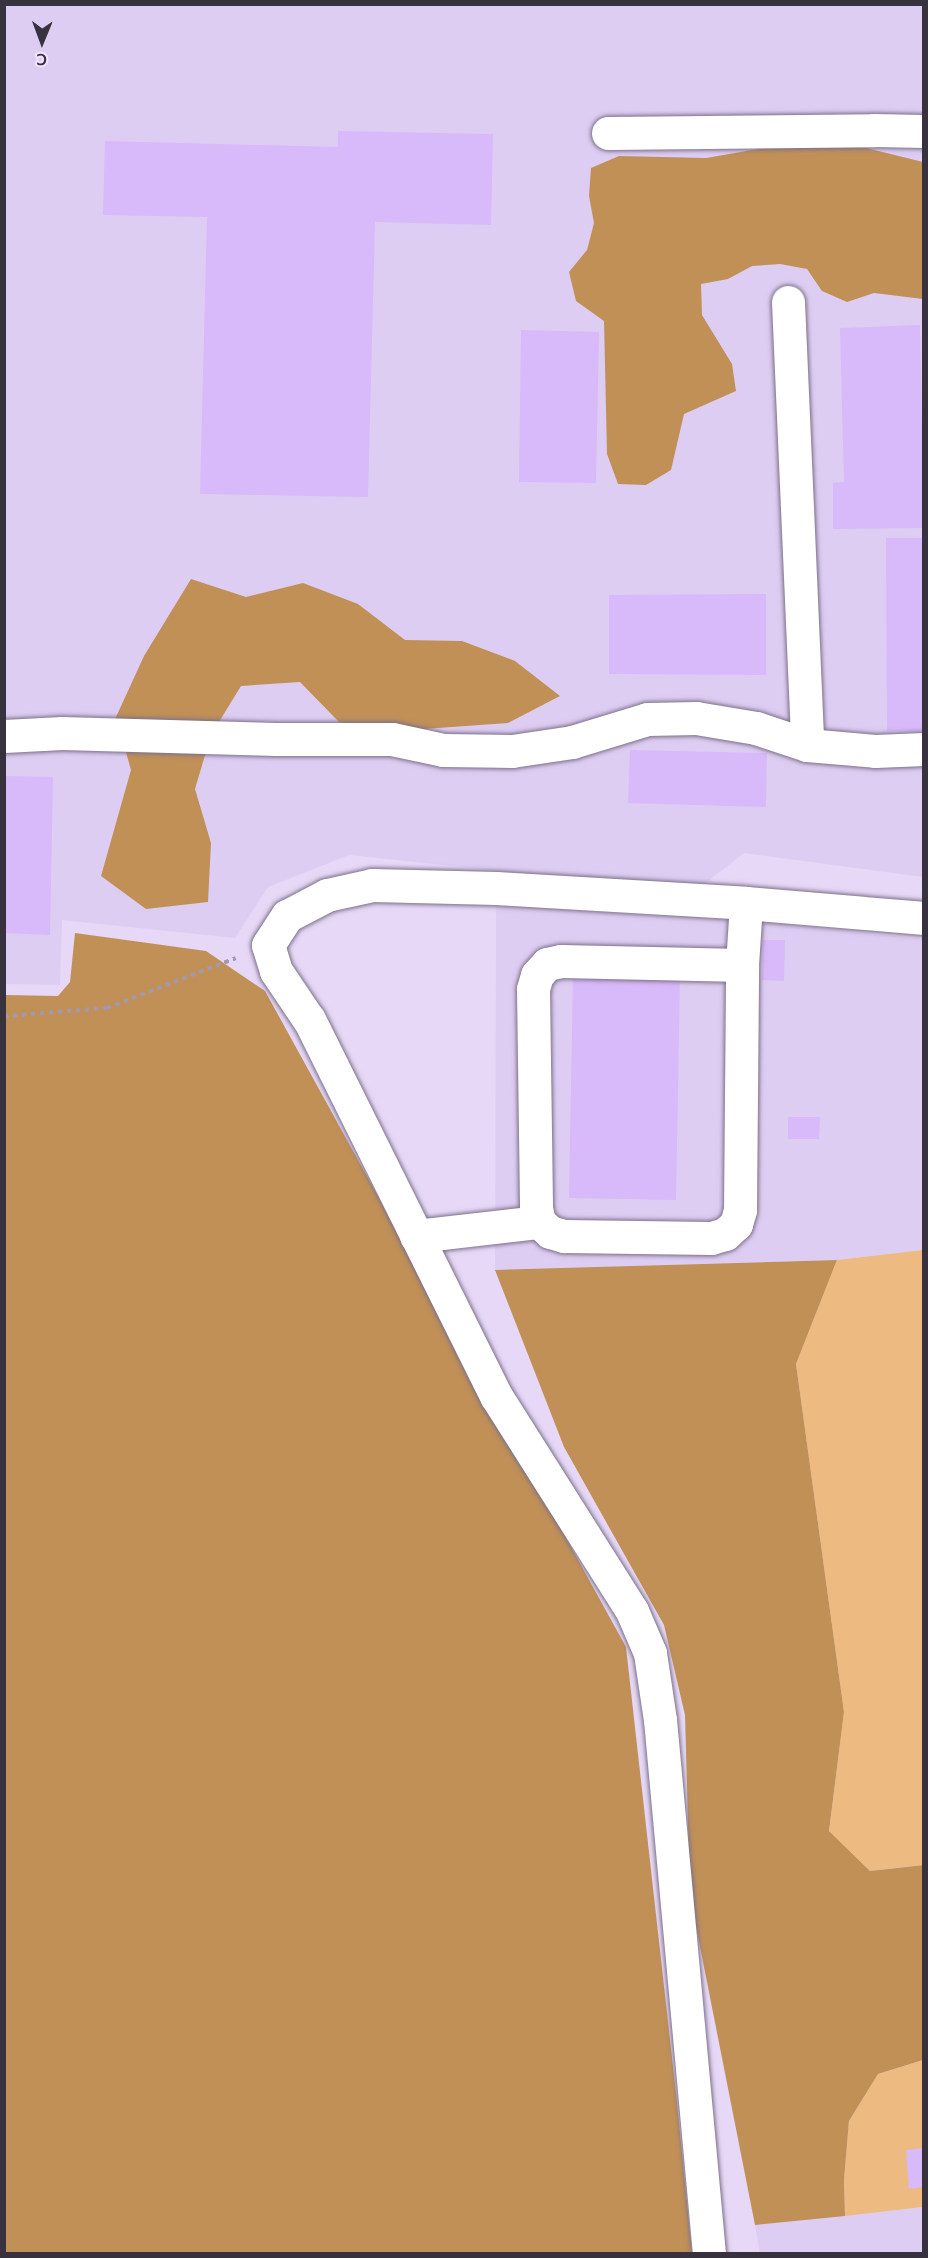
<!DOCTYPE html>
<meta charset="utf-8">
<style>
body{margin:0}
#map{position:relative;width:928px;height:2258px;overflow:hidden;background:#e6d8f6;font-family:Mulish,sans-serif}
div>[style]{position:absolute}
.built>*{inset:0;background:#decdf2}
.green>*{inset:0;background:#edbb82}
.forest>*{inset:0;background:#c09057}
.building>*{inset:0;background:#d8b9f9}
.path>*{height:4px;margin-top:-2px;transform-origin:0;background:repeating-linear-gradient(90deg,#a398af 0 4.5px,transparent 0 9px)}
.roads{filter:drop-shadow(0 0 2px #7c708a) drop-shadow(0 0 2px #7c708a)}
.minor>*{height:33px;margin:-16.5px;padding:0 16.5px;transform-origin:16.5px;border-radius:16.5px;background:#fff}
span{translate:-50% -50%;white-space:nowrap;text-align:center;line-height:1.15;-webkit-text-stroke:4.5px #f1e6fe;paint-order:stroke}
.frame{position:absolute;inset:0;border:6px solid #38323e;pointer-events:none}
.north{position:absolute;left:12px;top:12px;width:60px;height:60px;-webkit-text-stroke:4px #f1e6fe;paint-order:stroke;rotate:181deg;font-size:16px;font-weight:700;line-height:24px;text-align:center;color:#38323e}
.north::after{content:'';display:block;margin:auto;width:21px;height:27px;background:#38323e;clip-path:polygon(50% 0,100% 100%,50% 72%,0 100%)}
</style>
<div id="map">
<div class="built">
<div style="clip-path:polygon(5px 5px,923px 5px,923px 877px,744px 853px,694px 892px,349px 855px,268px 887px,235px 938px,62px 920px,60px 985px,5px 984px)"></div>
<div style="clip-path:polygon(496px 906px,762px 922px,923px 939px,923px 1250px,837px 1260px,495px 1270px)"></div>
<div style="clip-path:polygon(923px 2207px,923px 2253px,760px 2253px,755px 2225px)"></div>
</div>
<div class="green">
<div style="clip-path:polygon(923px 1250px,923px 1865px,870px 1871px,829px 1831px,844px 1712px,796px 1364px,837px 1260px)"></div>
<div style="clip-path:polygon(923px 2060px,923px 2207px,845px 2216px,844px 2180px,849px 2121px,878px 2074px)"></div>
</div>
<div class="forest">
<div style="clip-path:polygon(793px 143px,846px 143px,923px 162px,923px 299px,874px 293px,847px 302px,822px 291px,807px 269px,780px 264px,752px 266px,728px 279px,701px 284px,702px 315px,732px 364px,736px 391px,684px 414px,671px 470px,646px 485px,618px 484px,607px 454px,604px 321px,576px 301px,569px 272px,587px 250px,594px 223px,589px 196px,591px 168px,619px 156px,706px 158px)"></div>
<div style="clip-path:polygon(191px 579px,246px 597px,303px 583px,358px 604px,405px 640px,462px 641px,515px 661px,560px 696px,508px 723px,396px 731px,339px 722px,300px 682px,241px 686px,211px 735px,195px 789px,211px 843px,208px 902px,146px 909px,101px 876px,131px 770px,116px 717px,144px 656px)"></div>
<div style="clip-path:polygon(75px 933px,206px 951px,265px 991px,626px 1647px,676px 2093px,692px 2253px,5px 2254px,5px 995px,58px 996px,70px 982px)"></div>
<div style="clip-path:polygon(837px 1260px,796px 1364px,844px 1712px,829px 1831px,870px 1871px,924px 1865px,923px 2060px,878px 2074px,849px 2121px,844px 2180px,845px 2216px,755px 2225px,690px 1896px,685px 1715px,664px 1625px,564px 1447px,495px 1270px)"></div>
</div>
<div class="building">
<div style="clip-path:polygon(338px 131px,493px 134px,491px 225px,375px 222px,368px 497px,200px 494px,207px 217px,103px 215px,105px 141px,338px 147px)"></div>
<div style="clip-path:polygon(920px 325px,924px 528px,833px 529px,833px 483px,844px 482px,840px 328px)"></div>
<div style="clip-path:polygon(521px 330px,599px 332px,596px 483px,519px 482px)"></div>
<div style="clip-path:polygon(886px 538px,924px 538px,924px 731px,887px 731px)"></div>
<div style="clip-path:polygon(766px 594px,766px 675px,609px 674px,609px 595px)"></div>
<div style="clip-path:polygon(630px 750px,767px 753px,766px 807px,628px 803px)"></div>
<div style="clip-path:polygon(4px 776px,53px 777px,50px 935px,4px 933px)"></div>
<div style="clip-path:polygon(763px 940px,785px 940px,784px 981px,762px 980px)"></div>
<div style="clip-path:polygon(573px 975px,680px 977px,676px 1200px,569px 1198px)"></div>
<div style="clip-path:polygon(788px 1117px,820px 1117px,819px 1139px,788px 1139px)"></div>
<div style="clip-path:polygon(924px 2148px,924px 2187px,909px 2189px,906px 2150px)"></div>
</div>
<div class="path">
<div style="left:4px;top:1016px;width:103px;rotate:-4.4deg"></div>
<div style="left:107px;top:1008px;width:138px;rotate:-21.2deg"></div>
</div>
<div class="roads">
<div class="minor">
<div style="left:608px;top:133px;width:266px;rotate:-0.6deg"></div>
<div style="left:874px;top:130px;width:50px;rotate:1.1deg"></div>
<div style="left:788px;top:302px;width:443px;rotate:87.5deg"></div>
<div style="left:4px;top:736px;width:58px;rotate:-3deg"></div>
<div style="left:62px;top:733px;width:214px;rotate:1.6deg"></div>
<div style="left:276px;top:739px;width:116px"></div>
<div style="left:392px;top:739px;width:52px;rotate:12.2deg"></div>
<div style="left:443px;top:750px;width:69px;rotate:0.8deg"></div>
<div style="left:512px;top:751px;width:61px;rotate:-8.5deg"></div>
<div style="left:572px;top:742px;width:78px;rotate:-17deg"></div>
<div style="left:647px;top:719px;width:49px;rotate:-1.2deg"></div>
<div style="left:696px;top:718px;width:61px;rotate:9.5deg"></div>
<div style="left:756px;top:728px;width:54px;rotate:18.4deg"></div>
<div style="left:807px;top:745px;width:68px;rotate:5deg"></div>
<div style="left:875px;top:751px;width:49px;rotate:-2.3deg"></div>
<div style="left:742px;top:965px;width:181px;rotate:-178.7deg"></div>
<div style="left:561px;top:961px;width:14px;rotate:168deg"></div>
<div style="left:547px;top:964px;width:15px;rotate:132deg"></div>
<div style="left:537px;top:975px;width:15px;rotate:106deg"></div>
<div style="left:533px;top:989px;width:219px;rotate:89.2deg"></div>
<div style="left:536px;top:1208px;width:14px;rotate:78deg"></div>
<div style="left:539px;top:1222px;width:15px;rotate:42deg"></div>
<div style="left:550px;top:1232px;width:15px;rotate:16deg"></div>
<div style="left:564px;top:1236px;width:147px;rotate:0.8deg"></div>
<div style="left:711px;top:1238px;width:15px;rotate:-16deg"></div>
<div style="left:725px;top:1234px;width:15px;rotate:-42deg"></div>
<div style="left:736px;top:1224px;width:15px;rotate:-74deg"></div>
<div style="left:740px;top:1210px;width:245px;rotate:-89.5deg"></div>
<div style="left:742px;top:965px;width:62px;rotate:-86.3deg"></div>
<div style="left:416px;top:1236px;width:124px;rotate:-6.5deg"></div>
<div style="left:709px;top:2254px;width:536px;rotate:-95.24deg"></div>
<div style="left:660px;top:1720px;width:68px;rotate:-98.5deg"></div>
<div style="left:650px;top:1653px;width:46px;rotate:-113.2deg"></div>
<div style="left:632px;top:1611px;width:254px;rotate:-122.3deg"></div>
<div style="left:496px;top:1396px;width:420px;rotate:-116.4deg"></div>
<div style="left:309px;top:1020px;width:59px;rotate:-124deg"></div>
<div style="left:276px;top:971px;width:27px;rotate:-107deg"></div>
<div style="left:268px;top:945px;width:35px;rotate:-57deg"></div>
<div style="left:287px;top:916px;width:45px;rotate:-27.7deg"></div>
<div style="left:327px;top:895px;width:46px;rotate:-12.5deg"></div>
<div style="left:372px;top:885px;width:124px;rotate:1.4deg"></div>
<div style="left:496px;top:888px;width:250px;rotate:3.4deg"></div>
<div style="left:746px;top:903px;width:179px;rotate:4.8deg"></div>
</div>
</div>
<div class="frame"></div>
<div class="north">С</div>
</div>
